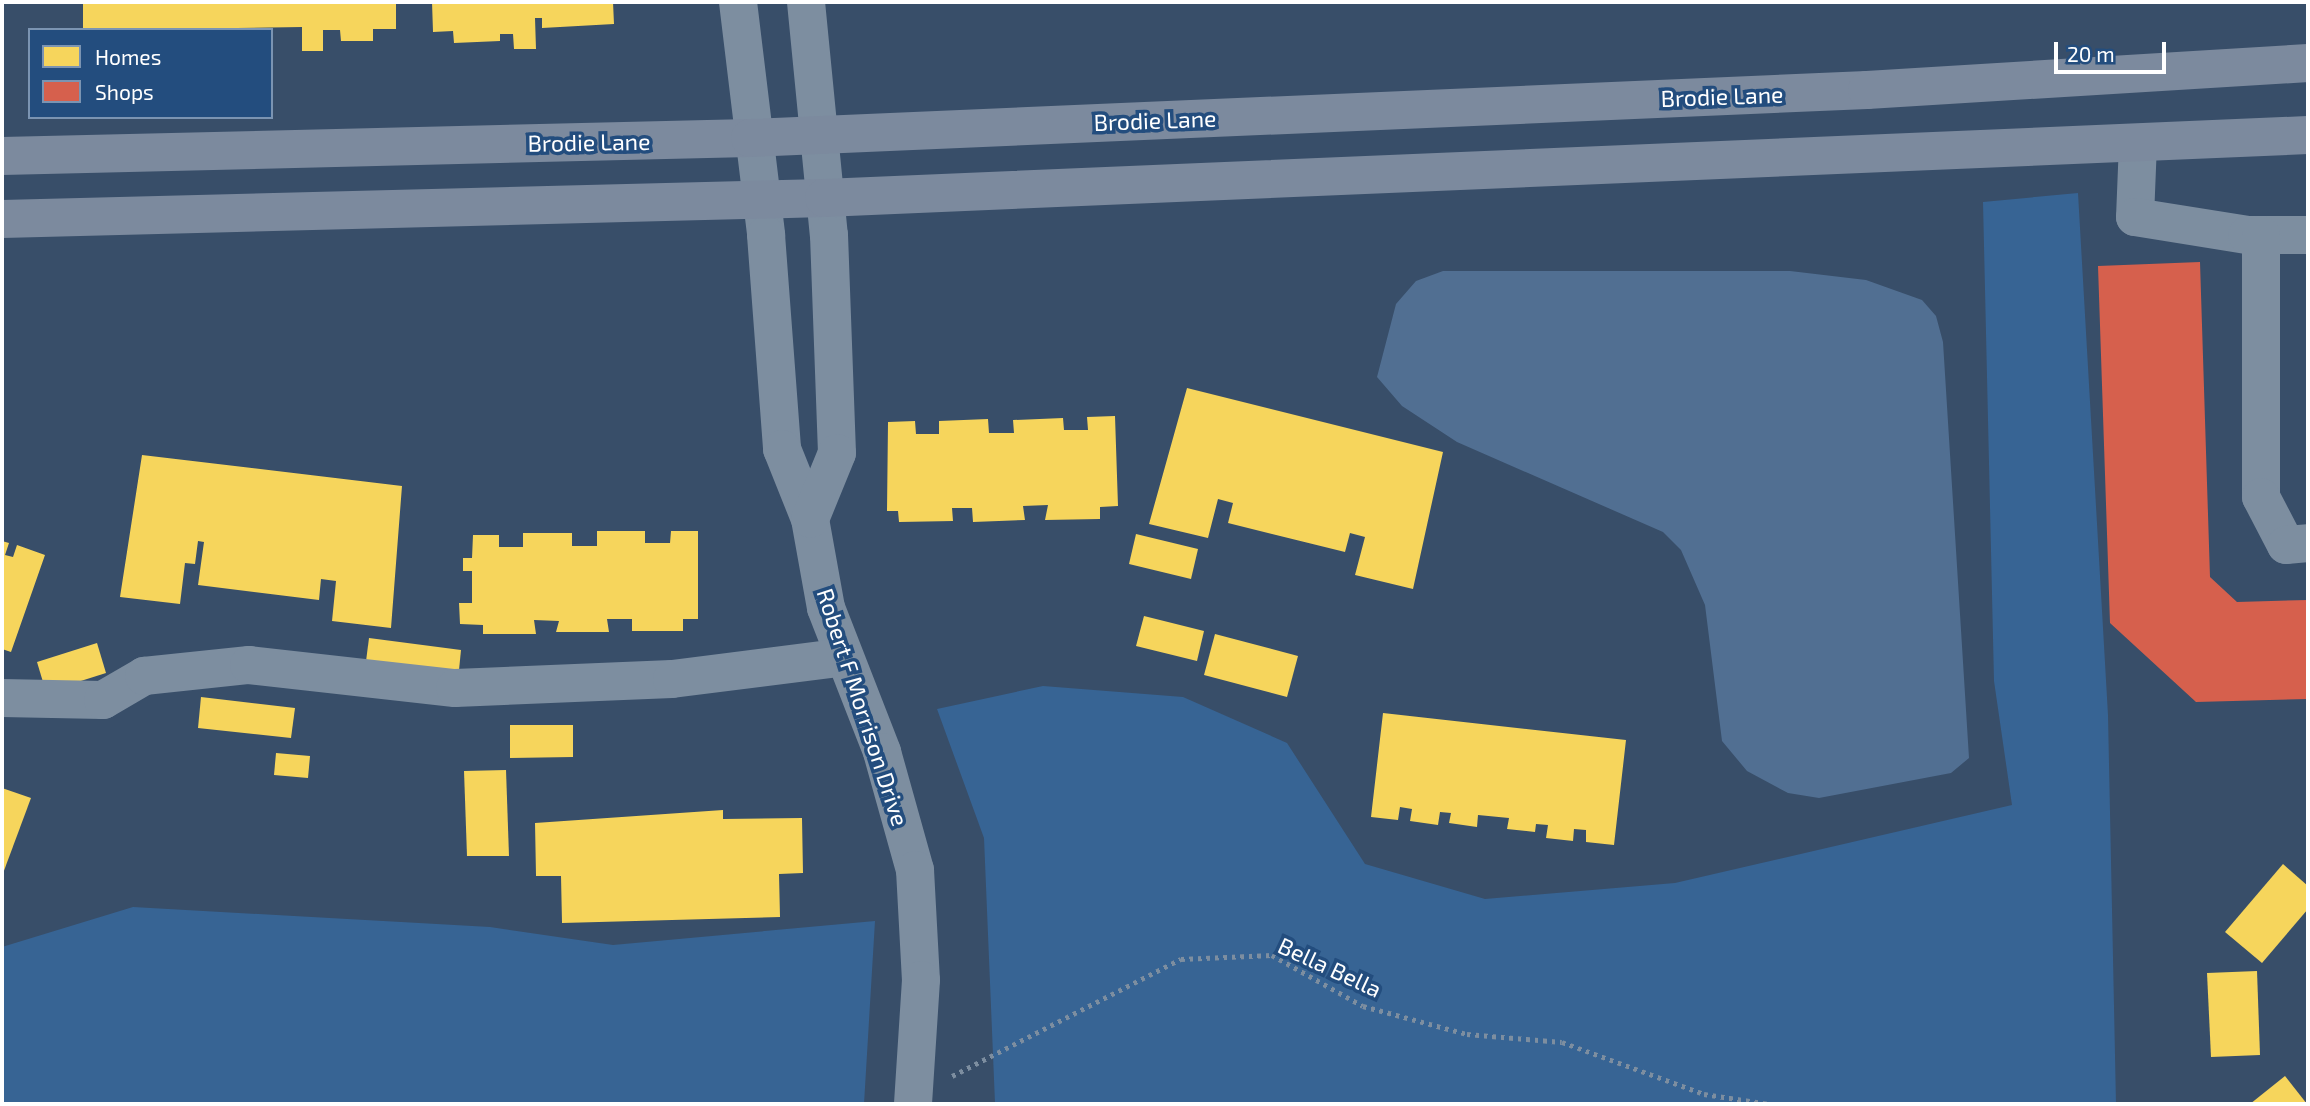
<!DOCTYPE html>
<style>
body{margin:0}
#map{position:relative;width:2310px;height:1106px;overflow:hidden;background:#384e69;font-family:"Exo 2",sans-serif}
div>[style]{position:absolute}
.green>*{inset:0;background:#376494}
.water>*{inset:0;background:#516f92}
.homes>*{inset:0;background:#f6d55c}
.shops>*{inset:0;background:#d6604d}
.path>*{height:4.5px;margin-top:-2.25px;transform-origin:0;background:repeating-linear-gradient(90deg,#7d8ea0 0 3.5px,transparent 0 8.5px)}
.minor>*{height:38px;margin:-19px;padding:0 19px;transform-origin:19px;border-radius:19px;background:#7d8ea0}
.major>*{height:38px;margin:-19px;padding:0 19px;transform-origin:19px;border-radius:19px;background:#7c8a9e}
span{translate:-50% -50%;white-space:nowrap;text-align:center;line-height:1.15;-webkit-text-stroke:7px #234d7e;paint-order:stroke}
.street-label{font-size:23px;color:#fff}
.frame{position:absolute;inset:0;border:4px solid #fff;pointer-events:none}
.legend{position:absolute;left:28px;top:28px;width:245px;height:91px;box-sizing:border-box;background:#234d7e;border:2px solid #7b94b2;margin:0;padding:9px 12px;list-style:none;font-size:21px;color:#fff}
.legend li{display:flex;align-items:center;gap:14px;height:35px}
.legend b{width:35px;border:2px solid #7b94b2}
.scale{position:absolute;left:2054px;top:42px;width:112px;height:32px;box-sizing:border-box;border:4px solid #fff;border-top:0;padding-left:9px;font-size:21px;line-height:24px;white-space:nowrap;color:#fff;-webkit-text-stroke:5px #234d7e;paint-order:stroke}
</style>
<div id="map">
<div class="green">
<div style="clip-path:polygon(2078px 193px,2108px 715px,2116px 1104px,995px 1103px,984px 838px,937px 709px,1043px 686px,1183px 697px,1287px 743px,1365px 864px,1485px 899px,1675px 883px,2012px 805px,1994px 681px,1983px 202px)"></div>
<div style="clip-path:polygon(133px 907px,490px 927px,613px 945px,875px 921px,864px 1104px,2px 1104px,2px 947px)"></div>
</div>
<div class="water">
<div style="clip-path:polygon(1443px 271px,1790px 271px,1866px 280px,1922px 300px,1936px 316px,1943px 342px,1969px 758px,1951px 773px,1819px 798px,1788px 793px,1747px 771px,1722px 741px,1705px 605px,1681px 550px,1663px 532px,1457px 442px,1402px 406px,1377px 377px,1396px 304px,1416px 281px)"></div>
</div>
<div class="homes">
<div style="clip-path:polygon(83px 2px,396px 2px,396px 29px,373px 29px,373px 41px,341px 41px,340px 30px,323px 30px,323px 51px,302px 51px,302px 27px,83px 30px)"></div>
<div style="clip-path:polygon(432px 2px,613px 2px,614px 24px,542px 28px,542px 18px,535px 18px,536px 49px,514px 49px,513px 34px,500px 34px,500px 41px,454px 43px,453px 31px,433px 32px)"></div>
<div style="clip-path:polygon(1187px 388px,1443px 452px,1413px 589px,1355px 575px,1365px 537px,1350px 533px,1345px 552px,1228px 523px,1233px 503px,1218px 499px,1208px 538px,1149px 524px)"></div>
<div style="clip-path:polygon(1115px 416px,1118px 506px,1100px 507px,1100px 519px,1045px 520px,1048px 505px,1023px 506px,1025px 520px,973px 522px,972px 508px,952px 508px,953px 521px,899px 522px,898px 511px,887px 511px,888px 422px,915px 421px,916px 434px,939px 434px,939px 421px,988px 419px,989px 433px,1014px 433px,1013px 420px,1063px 418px,1064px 430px,1088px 430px,1087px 417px)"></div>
<div style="clip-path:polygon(142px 455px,402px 486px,391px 628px,332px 621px,336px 581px,321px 579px,319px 600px,198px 585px,204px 542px,198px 541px,195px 564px,185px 563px,180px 604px,120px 597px)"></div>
<div style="clip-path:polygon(597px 531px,645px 531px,645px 543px,670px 543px,671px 531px,698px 531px,698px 619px,683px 619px,683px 631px,632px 631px,632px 619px,607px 619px,609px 632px,556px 632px,559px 621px,534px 620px,536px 634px,483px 634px,483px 625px,460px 624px,459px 603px,472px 603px,472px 571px,463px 571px,463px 558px,472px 558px,473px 535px,499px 535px,499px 547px,523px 547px,523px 533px,572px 533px,572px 546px,597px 546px)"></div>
<div style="clip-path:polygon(1136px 534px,1198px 549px,1191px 579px,1129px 564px)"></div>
<div style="clip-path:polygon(2px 541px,9px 543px,5px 555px,13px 557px,17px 545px,45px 555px,11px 652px,2px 649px)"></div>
<div style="clip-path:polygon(1144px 616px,1204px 631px,1197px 661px,1136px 646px)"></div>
<div style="clip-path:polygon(1215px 634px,1298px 656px,1287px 697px,1204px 675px)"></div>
<div style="clip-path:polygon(369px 638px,461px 650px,458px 680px,365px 669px)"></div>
<div style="clip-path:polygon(97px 643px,106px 673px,46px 692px,37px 662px)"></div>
<div style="clip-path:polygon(201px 697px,295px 708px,291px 738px,198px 728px)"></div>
<div style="clip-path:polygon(1383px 713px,1626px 740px,1614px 845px,1586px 842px,1586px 830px,1574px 829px,1573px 841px,1546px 838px,1548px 825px,1536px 824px,1535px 832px,1507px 829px,1509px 818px,1478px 815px,1477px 827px,1449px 823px,1451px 813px,1440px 812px,1438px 825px,1410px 821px,1412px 809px,1400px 807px,1398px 820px,1371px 817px)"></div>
<div style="clip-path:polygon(510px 725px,573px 725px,573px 757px,510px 758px)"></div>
<div style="clip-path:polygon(276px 753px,310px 756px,308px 778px,274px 775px)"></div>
<div style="clip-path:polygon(506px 770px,509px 856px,467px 856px,464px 771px)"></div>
<div style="clip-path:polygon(2px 788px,31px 798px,2px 876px)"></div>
<div style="clip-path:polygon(723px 810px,723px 819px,802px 818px,803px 873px,779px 874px,780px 917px,562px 923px,561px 876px,536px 876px,535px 823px)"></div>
<div style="clip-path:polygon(2283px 864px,2308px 886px,2308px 909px,2262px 963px,2225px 932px)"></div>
<div style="clip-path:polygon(2207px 973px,2257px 971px,2260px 1055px,2211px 1057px)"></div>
<div style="clip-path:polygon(2285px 1076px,2307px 1104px,2250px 1104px)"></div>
</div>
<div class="shops">
<div style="clip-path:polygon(2200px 262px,2210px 577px,2237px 602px,2308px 600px,2308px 699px,2196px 702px,2110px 623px,2098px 266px)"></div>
</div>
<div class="path">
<div style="left:952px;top:1076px;width:257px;rotate:-27.1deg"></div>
<div style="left:1181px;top:959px;width:91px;rotate:-2.5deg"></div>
<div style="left:1272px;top:955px;width:104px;rotate:29.3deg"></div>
<div style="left:1363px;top:1006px;width:108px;rotate:15.1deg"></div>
<div style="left:1467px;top:1034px;width:95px;rotate:4.8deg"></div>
<div style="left:1562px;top:1042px;width:151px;rotate:20.1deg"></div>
<div style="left:1704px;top:1094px;width:66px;rotate:8.7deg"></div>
</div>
<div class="minor">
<div style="left:738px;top:2px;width:235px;rotate:83.1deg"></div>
<div style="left:766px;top:235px;width:215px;rotate:85.7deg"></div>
<div style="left:782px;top:449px;width:75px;rotate:68.2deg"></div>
<div style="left:810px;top:519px;width:90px;rotate:79.8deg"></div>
<div style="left:826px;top:608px;width:155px;rotate:68.7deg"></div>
<div style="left:882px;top:752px;width:123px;rotate:74.4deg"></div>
<div style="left:915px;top:870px;width:110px;rotate:86.9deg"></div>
<div style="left:921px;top:980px;width:124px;rotate:93.7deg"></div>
<div style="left:806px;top:2px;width:234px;rotate:84.4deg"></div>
<div style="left:829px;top:235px;width:218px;rotate:87.9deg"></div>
<div style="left:837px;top:453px;width:71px;rotate:112.2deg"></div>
<div style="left:2138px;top:143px;width:74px;rotate:92.3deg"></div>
<div style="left:2135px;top:217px;width:113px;rotate:9.1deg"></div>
<div style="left:2247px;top:235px;width:61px"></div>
<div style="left:2261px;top:235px;width:262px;rotate:90deg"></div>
<div style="left:2261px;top:497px;width:54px;rotate:62.5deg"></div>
<div style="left:2286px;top:545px;width:22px;rotate:-5deg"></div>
<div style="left:2px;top:698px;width:101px;rotate:1.1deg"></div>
<div style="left:103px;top:700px;width:48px;rotate:-30.3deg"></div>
<div style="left:144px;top:676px;width:106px;rotate:-6deg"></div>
<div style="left:249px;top:665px;width:207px;rotate:6.4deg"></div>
<div style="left:455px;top:688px;width:217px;rotate:-2.4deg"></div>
<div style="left:672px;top:679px;width:174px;rotate:-7.2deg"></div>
</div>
<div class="major">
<div style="left:2px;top:156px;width:748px;rotate:-1.38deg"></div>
<div style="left:750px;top:138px;width:1118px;rotate:-2.46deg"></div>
<div style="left:1867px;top:90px;width:442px;rotate:-3.5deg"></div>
<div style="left:2px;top:219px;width:822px;rotate:-1.46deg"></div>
<div style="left:824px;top:198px;width:1485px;rotate:-2.43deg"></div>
</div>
<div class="street-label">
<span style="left:1722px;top:96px;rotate:-2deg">Brodie Lane</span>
<span style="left:1155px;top:120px;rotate:-2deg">Brodie Lane</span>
<span style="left:589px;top:142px;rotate:-1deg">Brodie Lane</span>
<span style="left:863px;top:707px;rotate:72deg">Robert F Morrison Drive</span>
<span style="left:1330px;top:967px;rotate:25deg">Bella Bella</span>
</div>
<div class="frame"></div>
<ul class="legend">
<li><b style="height:19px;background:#f6d55c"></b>Homes</li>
<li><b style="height:19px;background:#d6604d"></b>Shops</li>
</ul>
<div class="scale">20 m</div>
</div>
